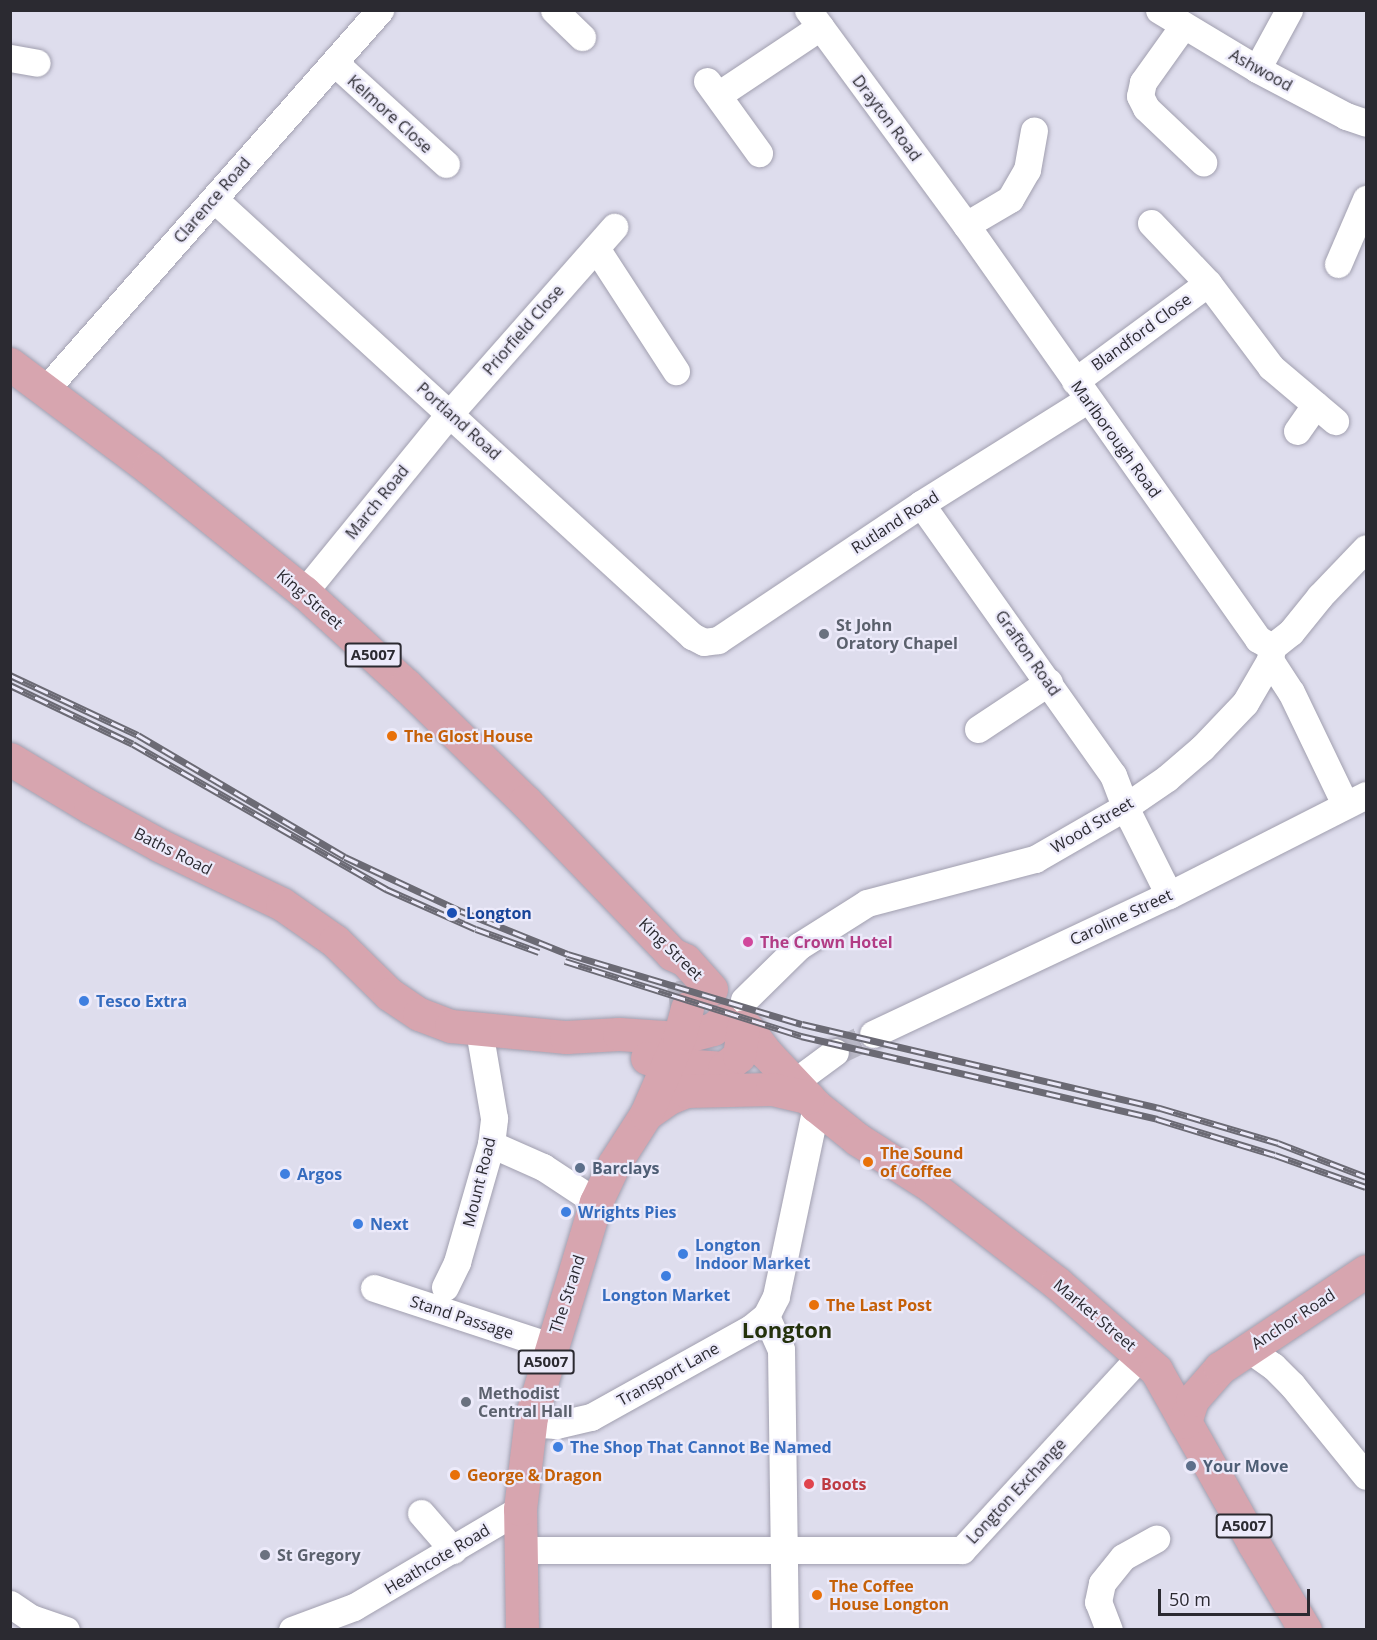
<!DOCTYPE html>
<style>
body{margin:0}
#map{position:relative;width:1377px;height:1640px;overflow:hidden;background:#dedded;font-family:"Open Sans",sans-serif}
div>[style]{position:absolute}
.minor-tunnel>*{height:27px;margin-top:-13.5px;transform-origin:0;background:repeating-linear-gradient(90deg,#bab9c7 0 27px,transparent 0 41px)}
.major-tunnel>*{height:33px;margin-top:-16.5px;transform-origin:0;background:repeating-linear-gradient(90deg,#bab9c7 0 33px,transparent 0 49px)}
.roads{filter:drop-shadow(0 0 2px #a19faf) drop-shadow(0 0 2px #a19faf)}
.minor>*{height:27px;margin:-13.5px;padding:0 13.5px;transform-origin:13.5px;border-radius:13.5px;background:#fff}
.major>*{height:33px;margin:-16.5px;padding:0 16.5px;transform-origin:16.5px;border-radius:16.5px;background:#d7a5af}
.rail>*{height:7px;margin-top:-3.5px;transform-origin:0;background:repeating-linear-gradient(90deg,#eceafa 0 14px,#6b6a74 0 28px);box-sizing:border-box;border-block:2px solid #6b6a74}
.dots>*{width:16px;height:16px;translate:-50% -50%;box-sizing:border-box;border:3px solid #eceafa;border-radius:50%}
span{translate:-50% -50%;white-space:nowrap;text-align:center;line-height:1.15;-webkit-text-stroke:4.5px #eceafa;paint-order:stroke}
.shield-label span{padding:2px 4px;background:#eceafa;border:2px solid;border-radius:4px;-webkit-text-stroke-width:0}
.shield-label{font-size:15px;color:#2b2a31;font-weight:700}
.street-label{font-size:16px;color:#2b2a31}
.worship-label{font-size:16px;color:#5b616d;font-weight:700}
.left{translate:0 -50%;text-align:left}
.food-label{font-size:16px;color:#c56008;font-weight:700}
.transit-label{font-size:16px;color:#164399;font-weight:700}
.hotel-label{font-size:16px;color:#b23c85;font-weight:700}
.shop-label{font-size:16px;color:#366cbe;font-weight:700}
.service-label{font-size:16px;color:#4e5e75;font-weight:700}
.health-label{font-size:16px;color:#be3a42;font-weight:700}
.district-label{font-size:22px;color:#24310c;font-weight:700}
.frame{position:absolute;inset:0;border:12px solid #2b2a31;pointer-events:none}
.scale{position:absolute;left:1158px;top:1589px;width:152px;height:27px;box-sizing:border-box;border:3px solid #2b2a31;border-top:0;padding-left:8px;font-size:18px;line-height:21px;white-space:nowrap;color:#2b2a31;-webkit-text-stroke:4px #eceafa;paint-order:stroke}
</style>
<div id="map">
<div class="minor-tunnel">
<div style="left:835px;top:1052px;width:42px;rotate:-25.3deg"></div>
</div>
<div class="major-tunnel">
<div style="left:683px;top:980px;width:28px;rotate:82deg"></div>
</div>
<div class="roads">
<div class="minor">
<div style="left:554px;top:10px;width:39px;rotate:44deg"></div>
<div style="left:808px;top:10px;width:267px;rotate:53.7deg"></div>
<div style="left:966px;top:225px;width:507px;rotate:54.8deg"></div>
<div style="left:1258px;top:639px;width:16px;rotate:30deg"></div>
<div style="left:1159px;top:10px;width:114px;rotate:31deg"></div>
<div style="left:1257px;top:69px;width:101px;rotate:27.8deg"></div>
<div style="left:1346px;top:116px;width:21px;rotate:19deg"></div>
<div style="left:1183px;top:26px;width:69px;rotate:125.5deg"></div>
<div style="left:1143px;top:82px;width:14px;rotate:102deg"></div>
<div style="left:1140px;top:96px;width:13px;rotate:63deg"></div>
<div style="left:1146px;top:108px;width:79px;rotate:43.5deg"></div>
<div style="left:10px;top:58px;width:27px;rotate:10deg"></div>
<div style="left:335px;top:63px;width:150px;rotate:42.3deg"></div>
<div style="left:1257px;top:69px;width:67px;rotate:-61.5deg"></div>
<div style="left:707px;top:81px;width:89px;rotate:54.2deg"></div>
<div style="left:718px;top:95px;width:123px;rotate:-33.7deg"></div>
<div style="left:214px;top:199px;width:648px;rotate:42.43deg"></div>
<div style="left:692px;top:636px;width:13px;rotate:27deg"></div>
<div style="left:704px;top:642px;width:14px;rotate:-8deg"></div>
<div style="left:718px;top:640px;width:244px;rotate:-33.8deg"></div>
<div style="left:921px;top:504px;width:196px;rotate:-32.1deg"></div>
<div style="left:1151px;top:223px;width:83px;rotate:46.5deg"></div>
<div style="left:1208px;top:283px;width:105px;rotate:53.1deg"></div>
<div style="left:1271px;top:367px;width:84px;rotate:40.2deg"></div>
<div style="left:966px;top:225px;width:51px;rotate:-30.6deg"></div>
<div style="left:1010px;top:199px;width:34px;rotate:-60deg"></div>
<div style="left:1027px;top:170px;width:40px;rotate:-80deg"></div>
<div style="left:596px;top:248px;width:147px;rotate:57deg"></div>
<div style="left:1338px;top:264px;width:71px;rotate:-66.7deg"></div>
<div style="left:1075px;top:381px;width:165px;rotate:-36.4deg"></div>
<div style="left:45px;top:390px;width:507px;rotate:-48.6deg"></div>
<div style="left:1297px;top:431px;width:32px;rotate:-55deg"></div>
<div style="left:921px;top:504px;width:332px;rotate:54.7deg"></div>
<div style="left:1113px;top:775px;width:34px;rotate:69deg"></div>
<div style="left:1125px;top:807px;width:98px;rotate:63.4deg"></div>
<div style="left:304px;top:592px;width:232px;rotate:-50.8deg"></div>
<div style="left:451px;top:412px;width:247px;rotate:-48.6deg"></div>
<div style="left:1270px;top:660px;width:38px;rotate:57deg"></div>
<div style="left:1291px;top:692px;width:124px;rotate:64.3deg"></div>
<div style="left:978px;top:729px;width:85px;rotate:-33.5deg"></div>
<div style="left:744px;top:1000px;width:77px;rotate:-44.5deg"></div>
<div style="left:799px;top:946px;width:80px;rotate:-32.3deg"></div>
<div style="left:867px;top:903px;width:174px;rotate:-14.7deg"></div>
<div style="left:1035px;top:859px;width:104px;rotate:-30deg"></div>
<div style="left:1125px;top:807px;width:51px;rotate:-34.6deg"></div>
<div style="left:1167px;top:778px;width:46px;rotate:-40.6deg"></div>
<div style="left:1202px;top:748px;width:62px;rotate:-46.3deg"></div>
<div style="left:1245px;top:703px;width:50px;rotate:-59.8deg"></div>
<div style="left:1270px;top:660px;width:13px;rotate:-81deg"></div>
<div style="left:1272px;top:647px;width:24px;rotate:-38deg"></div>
<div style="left:1291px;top:632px;width:46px;rotate:-51.1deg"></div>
<div style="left:1320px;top:596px;width:66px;rotate:-46.2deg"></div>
<div style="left:873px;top:1034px;width:327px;rotate:-25.2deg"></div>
<div style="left:1169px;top:895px;width:221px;rotate:-26.9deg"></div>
<div style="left:793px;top:1083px;width:52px;rotate:-36.4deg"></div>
<div style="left:491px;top:1144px;width:57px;rotate:23.9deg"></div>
<div style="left:543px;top:1167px;width:64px;rotate:33.4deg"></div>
<div style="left:445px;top:1287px;width:28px;rotate:-64deg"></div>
<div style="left:457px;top:1262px;width:123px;rotate:-73.9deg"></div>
<div style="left:491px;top:1144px;width:26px;rotate:-83deg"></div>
<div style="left:494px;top:1118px;width:89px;rotate:-99.7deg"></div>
<div style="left:374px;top:1288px;width:185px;rotate:18.2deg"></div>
<div style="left:766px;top:1316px;width:36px;rotate:66deg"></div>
<div style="left:781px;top:1349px;width:281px;rotate:89.2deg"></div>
<div style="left:1247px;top:1348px;width:32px;rotate:35deg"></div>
<div style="left:1273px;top:1366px;width:27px;rotate:45deg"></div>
<div style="left:1292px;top:1385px;width:117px;rotate:50.9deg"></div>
<div style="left:531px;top:1417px;width:12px;rotate:35deg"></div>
<div style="left:541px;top:1424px;width:15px;rotate:4deg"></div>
<div style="left:556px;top:1425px;width:36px;rotate:-13deg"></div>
<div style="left:591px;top:1417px;width:183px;rotate:-29.1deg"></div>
<div style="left:751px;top:1328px;width:19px;rotate:-39deg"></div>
<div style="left:766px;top:1316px;width:22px;rotate:-63deg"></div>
<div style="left:776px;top:1296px;width:194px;rotate:-78.1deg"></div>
<div style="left:421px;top:1513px;width:49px;rotate:49.1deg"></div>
<div style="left:521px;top:1550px;width:441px"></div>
<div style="left:962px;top:1550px;width:265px;rotate:-47.4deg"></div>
<div style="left:10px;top:1604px;width:25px;rotate:34deg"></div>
<div style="left:31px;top:1618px;width:37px;rotate:19deg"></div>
<div style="left:292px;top:1630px;width:66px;rotate:-20.4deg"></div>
<div style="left:354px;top:1607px;width:193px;rotate:-30.6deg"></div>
<div style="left:1109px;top:1630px;width:30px;rotate:-111deg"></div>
<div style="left:1098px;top:1602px;width:19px;rotate:-78deg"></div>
<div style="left:1102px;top:1583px;width:33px;rotate:-51deg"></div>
<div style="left:1123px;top:1557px;width:38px;rotate:-29deg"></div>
</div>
<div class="major">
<div style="left:10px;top:364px;width:174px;rotate:36.8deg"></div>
<div style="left:149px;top:468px;width:198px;rotate:38.7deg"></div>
<div style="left:304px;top:592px;width:138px;rotate:42.4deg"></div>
<div style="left:406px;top:685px;width:166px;rotate:44.3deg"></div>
<div style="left:525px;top:801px;width:212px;rotate:46.1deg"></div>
<div style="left:672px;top:954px;width:14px;rotate:25deg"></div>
<div style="left:685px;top:960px;width:39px;rotate:48deg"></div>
<div style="left:10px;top:759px;width:93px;rotate:31deg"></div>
<div style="left:90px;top:807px;width:79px;rotate:28.8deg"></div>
<div style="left:159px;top:845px;width:136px;rotate:25.6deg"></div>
<div style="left:282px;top:904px;width:65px;rotate:34.9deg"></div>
<div style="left:335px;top:941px;width:76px;rotate:44.5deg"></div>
<div style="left:389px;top:994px;width:36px;rotate:34deg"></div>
<div style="left:419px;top:1014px;width:34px;rotate:21deg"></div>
<div style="left:451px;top:1026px;width:116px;rotate:5.5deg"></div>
<div style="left:566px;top:1037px;width:53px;rotate:-3.2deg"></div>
<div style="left:619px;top:1034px;width:60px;rotate:3.8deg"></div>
<div style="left:679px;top:1038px;width:35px;rotate:-15deg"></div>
<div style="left:713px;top:1029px;width:13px;rotate:-42deg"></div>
<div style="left:747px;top:1028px;width:31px;rotate:53deg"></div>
<div style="left:766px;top:1053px;width:73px;rotate:46.7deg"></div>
<div style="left:816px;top:1106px;width:53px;rotate:38.8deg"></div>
<div style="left:857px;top:1139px;width:88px;rotate:32.4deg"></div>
<div style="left:931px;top:1186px;width:159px;rotate:37.6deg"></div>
<div style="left:1057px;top:1283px;width:132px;rotate:41.3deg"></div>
<div style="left:1156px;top:1370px;width:200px;rotate:60.6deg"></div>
<div style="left:1254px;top:1544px;width:100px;rotate:59.3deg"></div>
<div style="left:647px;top:1058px;width:21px;rotate:17deg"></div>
<div style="left:667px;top:1064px;width:57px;rotate:4deg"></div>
<div style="left:724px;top:1068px;width:19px;rotate:-39deg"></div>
<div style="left:739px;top:1056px;width:30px;rotate:-82deg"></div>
<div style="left:646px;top:1114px;width:28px;rotate:-35deg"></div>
<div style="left:669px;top:1098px;width:18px;rotate:-22deg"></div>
<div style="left:686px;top:1091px;width:86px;rotate:-1.3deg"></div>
<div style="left:772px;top:1089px;width:37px;rotate:13deg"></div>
<div style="left:1185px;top:1422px;width:23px;rotate:-72deg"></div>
<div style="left:1192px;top:1400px;width:43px;rotate:-48.8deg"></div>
<div style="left:1220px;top:1368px;width:175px;rotate:-33.6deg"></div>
<div style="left:522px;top:1630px;width:121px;rotate:-90.9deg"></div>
<div style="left:520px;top:1509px;width:93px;rotate:-83.2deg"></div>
<div style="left:531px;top:1417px;width:225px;rotate:-73.2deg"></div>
<div style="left:596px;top:1202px;width:42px;rotate:-64.7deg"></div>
<div style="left:614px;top:1164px;width:59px;rotate:-57.4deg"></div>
<div style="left:646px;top:1114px;width:83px;rotate:-66.5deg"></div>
<div style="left:679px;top:1038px;width:31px;rotate:-75deg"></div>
</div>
</div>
<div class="rail">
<div style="left:10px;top:675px;width:141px;rotate:25.1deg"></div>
<div style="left:138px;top:735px;width:240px;rotate:30.5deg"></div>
<div style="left:345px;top:857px;width:128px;rotate:25deg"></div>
<div style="left:461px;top:911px;width:115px;rotate:21.9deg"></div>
<div style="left:568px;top:954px;width:244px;rotate:16.7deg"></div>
<div style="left:802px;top:1024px;width:368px;rotate:13.2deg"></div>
<div style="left:1160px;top:1108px;width:123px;rotate:16.5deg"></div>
<div style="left:1278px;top:1143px;width:94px;rotate:21.1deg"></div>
<div style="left:10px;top:685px;width:136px;rotate:25.6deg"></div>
<div style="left:133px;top:744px;width:292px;rotate:29.8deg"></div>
<div style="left:386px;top:889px;width:98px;rotate:24deg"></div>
<div style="left:476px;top:929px;width:67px;rotate:20.1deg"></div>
<div style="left:565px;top:961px;width:248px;rotate:17.6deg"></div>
<div style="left:801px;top:1036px;width:366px;rotate:13.1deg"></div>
<div style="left:1157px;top:1119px;width:123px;rotate:17deg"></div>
<div style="left:1275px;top:1155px;width:96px;rotate:19.4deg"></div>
</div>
<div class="dots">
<div style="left:824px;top:634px;background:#6b7280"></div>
<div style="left:392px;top:736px;background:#e8710a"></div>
<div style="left:452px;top:913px;background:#1a4fb4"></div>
<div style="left:748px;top:942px;background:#d1479c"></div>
<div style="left:84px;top:1001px;background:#3f7fe0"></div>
<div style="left:868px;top:1162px;background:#e8710a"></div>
<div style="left:580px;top:1168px;background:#5c6f8a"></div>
<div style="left:285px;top:1174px;background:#3f7fe0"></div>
<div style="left:566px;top:1212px;background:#3f7fe0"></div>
<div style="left:358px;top:1224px;background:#3f7fe0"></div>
<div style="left:683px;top:1254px;background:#3f7fe0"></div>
<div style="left:666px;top:1276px;background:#3f7fe0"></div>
<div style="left:814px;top:1305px;background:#e8710a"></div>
<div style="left:466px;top:1402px;background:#6b7280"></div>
<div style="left:558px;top:1447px;background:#3f7fe0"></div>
<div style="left:1191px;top:1466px;background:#5c6f8a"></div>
<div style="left:455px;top:1475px;background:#e8710a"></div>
<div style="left:809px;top:1484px;background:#e0444e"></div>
<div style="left:265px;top:1555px;background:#6b7280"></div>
<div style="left:817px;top:1595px;background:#e8710a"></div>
</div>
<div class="shield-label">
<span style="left:373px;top:655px">A5007</span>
<span style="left:546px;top:1362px">A5007</span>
<span style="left:1244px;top:1526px">A5007</span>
</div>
<div class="street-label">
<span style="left:1261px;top:70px;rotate:29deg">Ashwood</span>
<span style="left:390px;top:114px;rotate:42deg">Kelmore Close</span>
<span style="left:887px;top:118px;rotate:53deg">Drayton Road</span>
<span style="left:212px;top:200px;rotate:-49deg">Clarence Road</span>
<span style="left:523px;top:330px;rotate:-49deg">Priorfield Close</span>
<span style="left:1141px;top:332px;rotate:-36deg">Blandford Close</span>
<span style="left:459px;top:421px;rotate:42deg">Portland Road</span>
<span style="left:1116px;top:439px;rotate:54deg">Marlborough Road</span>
<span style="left:377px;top:502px;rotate:-51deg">March Road</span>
<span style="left:895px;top:522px;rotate:-33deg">Rutland Road</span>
<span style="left:310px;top:599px;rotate:41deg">King Street</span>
<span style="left:1028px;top:653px;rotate:55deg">Grafton Road</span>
<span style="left:1092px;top:825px;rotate:-31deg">Wood Street</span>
<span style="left:173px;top:851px;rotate:27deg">Baths Road</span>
<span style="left:1121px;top:917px;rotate:-25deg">Caroline Street</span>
<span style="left:671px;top:949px;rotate:44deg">King Street</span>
<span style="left:479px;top:1182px;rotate:-76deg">Mount Road</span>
<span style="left:567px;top:1294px;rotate:-72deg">The Strand</span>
<span style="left:1095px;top:1315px;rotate:40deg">Market Street</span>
<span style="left:462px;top:1317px;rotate:18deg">Stand Passage</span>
<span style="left:1293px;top:1319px;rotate:-33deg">Anchor Road</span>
<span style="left:668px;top:1374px;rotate:-29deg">Transport Lane</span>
<span style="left:1016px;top:1491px;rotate:-47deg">Longton Exchange</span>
<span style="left:437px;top:1559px;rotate:-31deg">Heathcote Road</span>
</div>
<div class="worship-label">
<span class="left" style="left:836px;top:634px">St John<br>Oratory Chapel</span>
<span class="left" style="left:478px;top:1402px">Methodist<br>Central Hall</span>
<span class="left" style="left:277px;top:1555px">St Gregory</span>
</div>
<div class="food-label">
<span class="left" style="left:404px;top:736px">The Glost House</span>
<span class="left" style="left:880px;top:1162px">The Sound<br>of Coffee</span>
<span class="left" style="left:826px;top:1305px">The Last Post</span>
<span class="left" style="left:467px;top:1475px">George &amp; Dragon</span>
<span class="left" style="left:829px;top:1595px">The Coffee<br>House Longton</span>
</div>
<div class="transit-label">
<span class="left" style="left:466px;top:913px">Longton</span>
</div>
<div class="hotel-label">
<span class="left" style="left:760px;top:942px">The Crown Hotel</span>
</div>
<div class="shop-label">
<span class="left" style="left:96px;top:1001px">Tesco Extra</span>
<span class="left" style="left:297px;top:1174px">Argos</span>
<span class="left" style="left:578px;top:1212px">Wrights Pies</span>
<span class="left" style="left:370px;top:1224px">Next</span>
<span class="left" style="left:695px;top:1254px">Longton<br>Indoor Market</span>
<span style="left:666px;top:1295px">Longton Market</span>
<span class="left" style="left:570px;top:1447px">The Shop That Cannot Be Named</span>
</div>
<div class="service-label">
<span class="left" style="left:592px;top:1168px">Barclays</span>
<span class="left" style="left:1203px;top:1466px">Your Move</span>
</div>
<div class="health-label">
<span class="left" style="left:821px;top:1484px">Boots</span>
</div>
<div class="district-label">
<span style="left:787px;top:1330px">Longton</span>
</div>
<div class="frame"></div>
<div class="scale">50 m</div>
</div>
